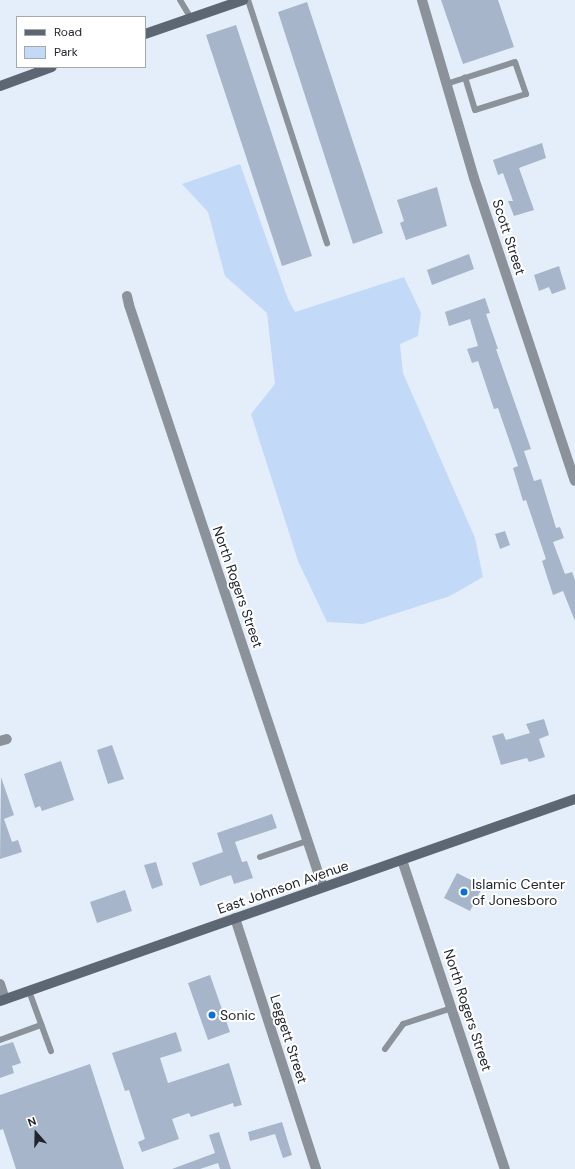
<!DOCTYPE html>
<style>
body{margin:0}
#map{position:relative;width:575px;height:1169px;overflow:hidden;background:#e4eefb;font-family:"DM Sans",sans-serif}
div>[style]{position:absolute}
.green>*{inset:0;background:#c3d9f8}
.building>*{inset:0;background:#a6b5c9}
.lane>*{height:6px;margin:-3px;padding:0 3px;transform-origin:3px;border-radius:3px;background:#8b929a}
.street>*{height:10px;margin:-5px;padding:0 5px;transform-origin:5px;border-radius:5px;background:#8b929a}
.secondary>*{height:10px;margin:-5px;padding:0 5px;transform-origin:5px;border-radius:5px;background:#5d6773}
.dots>*{width:11px;height:11px;translate:-50% -50%;box-sizing:border-box;border:2px solid #fff;border-radius:50%}
span{translate:-50% -50%;white-space:nowrap;text-align:center;line-height:1.15;-webkit-text-stroke:4px #fff;paint-order:stroke}
.street-label{font-size:14px;color:#21262e}
.poi-label{font-size:14px;color:#21262e}
.left{translate:0 -50%;text-align:left}
.legend{position:absolute;left:16px;top:16px;width:130px;height:52px;box-sizing:border-box;background:#fff;border:1px solid #a6a8ab;margin:0;padding:5px 7px;list-style:none;font-size:12px;color:#21262e}
.legend li{display:flex;align-items:center;gap:8px;height:20px}
.legend b{width:20px;border:1px solid #a6a8ab}
.north{position:absolute;left:16px;top:1113px;width:40px;height:40px;-webkit-text-stroke:3px #fff;paint-order:stroke;rotate:340deg;font-size:11px;font-weight:700;line-height:16px;text-align:center;color:#21262e}
.north::after{content:'';display:block;margin:auto;width:14px;height:18px;background:#21262e;clip-path:polygon(50% 0,100% 100%,50% 72%,0 100%)}
</style>
<div id="map">
<div class="green">
<div style="clip-path:polygon(240px 164px,288px 299px,295px 312px,404px 277px,421px 313px,418px 336px,400px 344px,403px 373px,475px 538px,483px 577px,450px 596px,363px 624px,327px 622px,298px 561px,251px 414px,275px 384px,267px 313px,225px 276px,208px 212px,182px 184px)"></div>
</div>
<div class="building">
<div style="clip-path:polygon(441px 0,498px 0,514px 47px,463px 64px)"></div>
<div style="clip-path:polygon(307px 2px,383px 233px,353px 244px,278px 12px)"></div>
<div style="clip-path:polygon(236px 25px,312px 256px,282px 266px,206px 35px)"></div>
<div style="clip-path:polygon(542px 143px,546px 158px,519px 168px,534px 210px,514px 216px,508px 201px,513px 201px,503px 173px,498px 175px,493px 160px)"></div>
<div style="clip-path:polygon(437px 187px,447px 226px,406px 240px,400px 223px,404px 221px,397px 200px)"></div>
<div style="clip-path:polygon(469px 254px,474px 269px,432px 285px,427px 270px)"></div>
<div style="clip-path:polygon(559px 266px,566px 289px,552px 294px,549px 287px,539px 291px,534px 275px)"></div>
<div style="clip-path:polygon(485px 298px,490px 313px,486px 314px,498px 349px,496px 349px,531px 449px,524px 451px,534px 481px,541px 479px,556px 528px,560px 527px,564px 538px,553px 542px,565px 574px,572px 572px,575px 580px,575px 621px,563px 591px,553px 595px,542px 561px,546px 559px,526px 500px,523px 501px,513px 468px,518px 466px,498px 408px,494px 409px,478px 361px,472px 363px,467px 349px,478px 346px,470px 319px,449px 326px,445px 312px)"></div>
<div style="clip-path:polygon(505px 531px,510px 545px,500px 549px,495px 534px)"></div>
<div style="clip-path:polygon(544px 719px,549px 735px,539px 739px,545px 757px,529px 762px,527px 758px,501px 765px,492px 736px,503px 733px,506px 740px,530px 733px,526px 724px)"></div>
<div style="clip-path:polygon(112px 745px,124px 779px,108px 784px,97px 750px)"></div>
<div style="clip-path:polygon(61px 761px,74px 800px,42px 811px,40px 806px,35px 808px,24px 774px)"></div>
<div style="clip-path:polygon(1px 777px,14px 815px,4px 819px,12px 842px,18px 840px,22px 852px,0 859px)"></div>
<div style="clip-path:polygon(272px 814px,277px 828px,235px 842px,242px 862px,247px 861px,253px 878px,234px 884px,231px 875px,200px 886px,192px 863px,223px 852px,217px 833px)"></div>
<div style="clip-path:polygon(156px 862px,163px 885px,152px 889px,144px 865px)"></div>
<div style="clip-path:polygon(457px 873px,483px 886px,470px 911px,444px 898px)"></div>
<div style="clip-path:polygon(125px 890px,132px 911px,97px 923px,90px 902px)"></div>
<div style="clip-path:polygon(210px 975px,230px 1032px,208px 1040px,188px 983px)"></div>
<div style="clip-path:polygon(176px 1032px,182px 1051px,160px 1058px,168px 1083px,229px 1063px,242px 1105px,234px 1107px,233px 1103px,191px 1117px,189px 1113px,172px 1119px,179px 1139px,142px 1152px,138px 1142px,145px 1139px,129px 1090px,125px 1091px,112px 1053px)"></div>
<div style="clip-path:polygon(13px 1042px,21px 1063px,12px 1066px,14px 1073px,0 1078px,0 1046px)"></div>
<div style="clip-path:polygon(90px 1064px,124px 1169px,16px 1169px,3px 1129px,0 1130px,0 1095px)"></div>
<div style="clip-path:polygon(282px 1122px,292px 1155px,283px 1158px,275px 1134px,250px 1141px,248px 1132px)"></div>
<div style="clip-path:polygon(219px 1132px,231px 1169px,220px 1169px,218px 1163px,200px 1169px,172px 1169px,215px 1153px,209px 1135px)"></div>
</div>
<div class="lane">
<div style="left:180px;top:0;width:21px;rotate:59deg"></div>
<div style="left:248px;top:0;width:256px;rotate:72deg"></div>
<div style="left:446px;top:84px;width:72px;rotate:-17.7deg"></div>
<div style="left:515px;top:62px;width:34px;rotate:71deg"></div>
<div style="left:526px;top:94px;width:53px;rotate:162.6deg"></div>
<div style="left:475px;top:110px;width:34px;rotate:-107deg"></div>
<div style="left:260px;top:857px;width:50px;rotate:-18.8deg"></div>
<div style="left:29px;top:991px;width:64px;rotate:69.9deg"></div>
<div style="left:0;top:1040px;width:44px;rotate:-20.1deg"></div>
<div style="left:385px;top:1049px;width:31px;rotate:-54deg"></div>
<div style="left:403px;top:1024px;width:52px;rotate:-18.1deg"></div>
</div>
<div class="street">
<div style="left:422px;top:0;width:185px;rotate:73.7deg"></div>
<div style="left:474px;top:178px;width:319px;rotate:71.6deg"></div>
<div style="left:127px;top:296px;width:9px;rotate:77deg"></div>
<div style="left:129px;top:305px;width:613px;rotate:71.57deg"></div>
<div style="left:0;top:741px;width:7px;rotate:-16deg"></div>
<div style="left:402px;top:860px;width:326px;rotate:71.6deg"></div>
<div style="left:235px;top:918px;width:264px;rotate:72.1deg"></div>
<div style="left:0;top:984px;width:16px;rotate:72deg"></div>
</div>
<div class="secondary">
<div style="left:145px;top:34px;width:104px;rotate:-19.1deg"></div>
<div style="left:0;top:86px;width:55px;rotate:-20.1deg"></div>
<div style="left:0;top:1001px;width:609px;rotate:-19.36deg"></div>
</div>
<div class="dots">
<div style="left:464px;top:892px;background:#0c6fd8"></div>
<div style="left:212px;top:1015px;background:#0c6fd8"></div>
</div>
<div class="street-label">
<span style="left:509px;top:237px;rotate:72deg">Scott Street</span>
<span style="left:238px;top:587px;rotate:71deg">North Rogers Street</span>
<span style="left:283px;top:887px;rotate:-19deg">East Johnson Avenue</span>
<span style="left:468px;top:1010px;rotate:72deg">North Rogers Street</span>
<span style="left:289px;top:1039px;rotate:72deg">Leggett Street</span>
</div>
<div class="poi-label">
<span class="left" style="left:472px;top:892px">Islamic Center<br>of Jonesboro</span>
<span class="left" style="left:220px;top:1015px">Sonic</span>
</div>
<ul class="legend">
<li><b style="height:5px;background:#5d6773"></b>Road</li>
<li><b style="height:11px;background:#c3d9f8"></b>Park</li>
</ul>
<div class="north">N</div>
</div>
